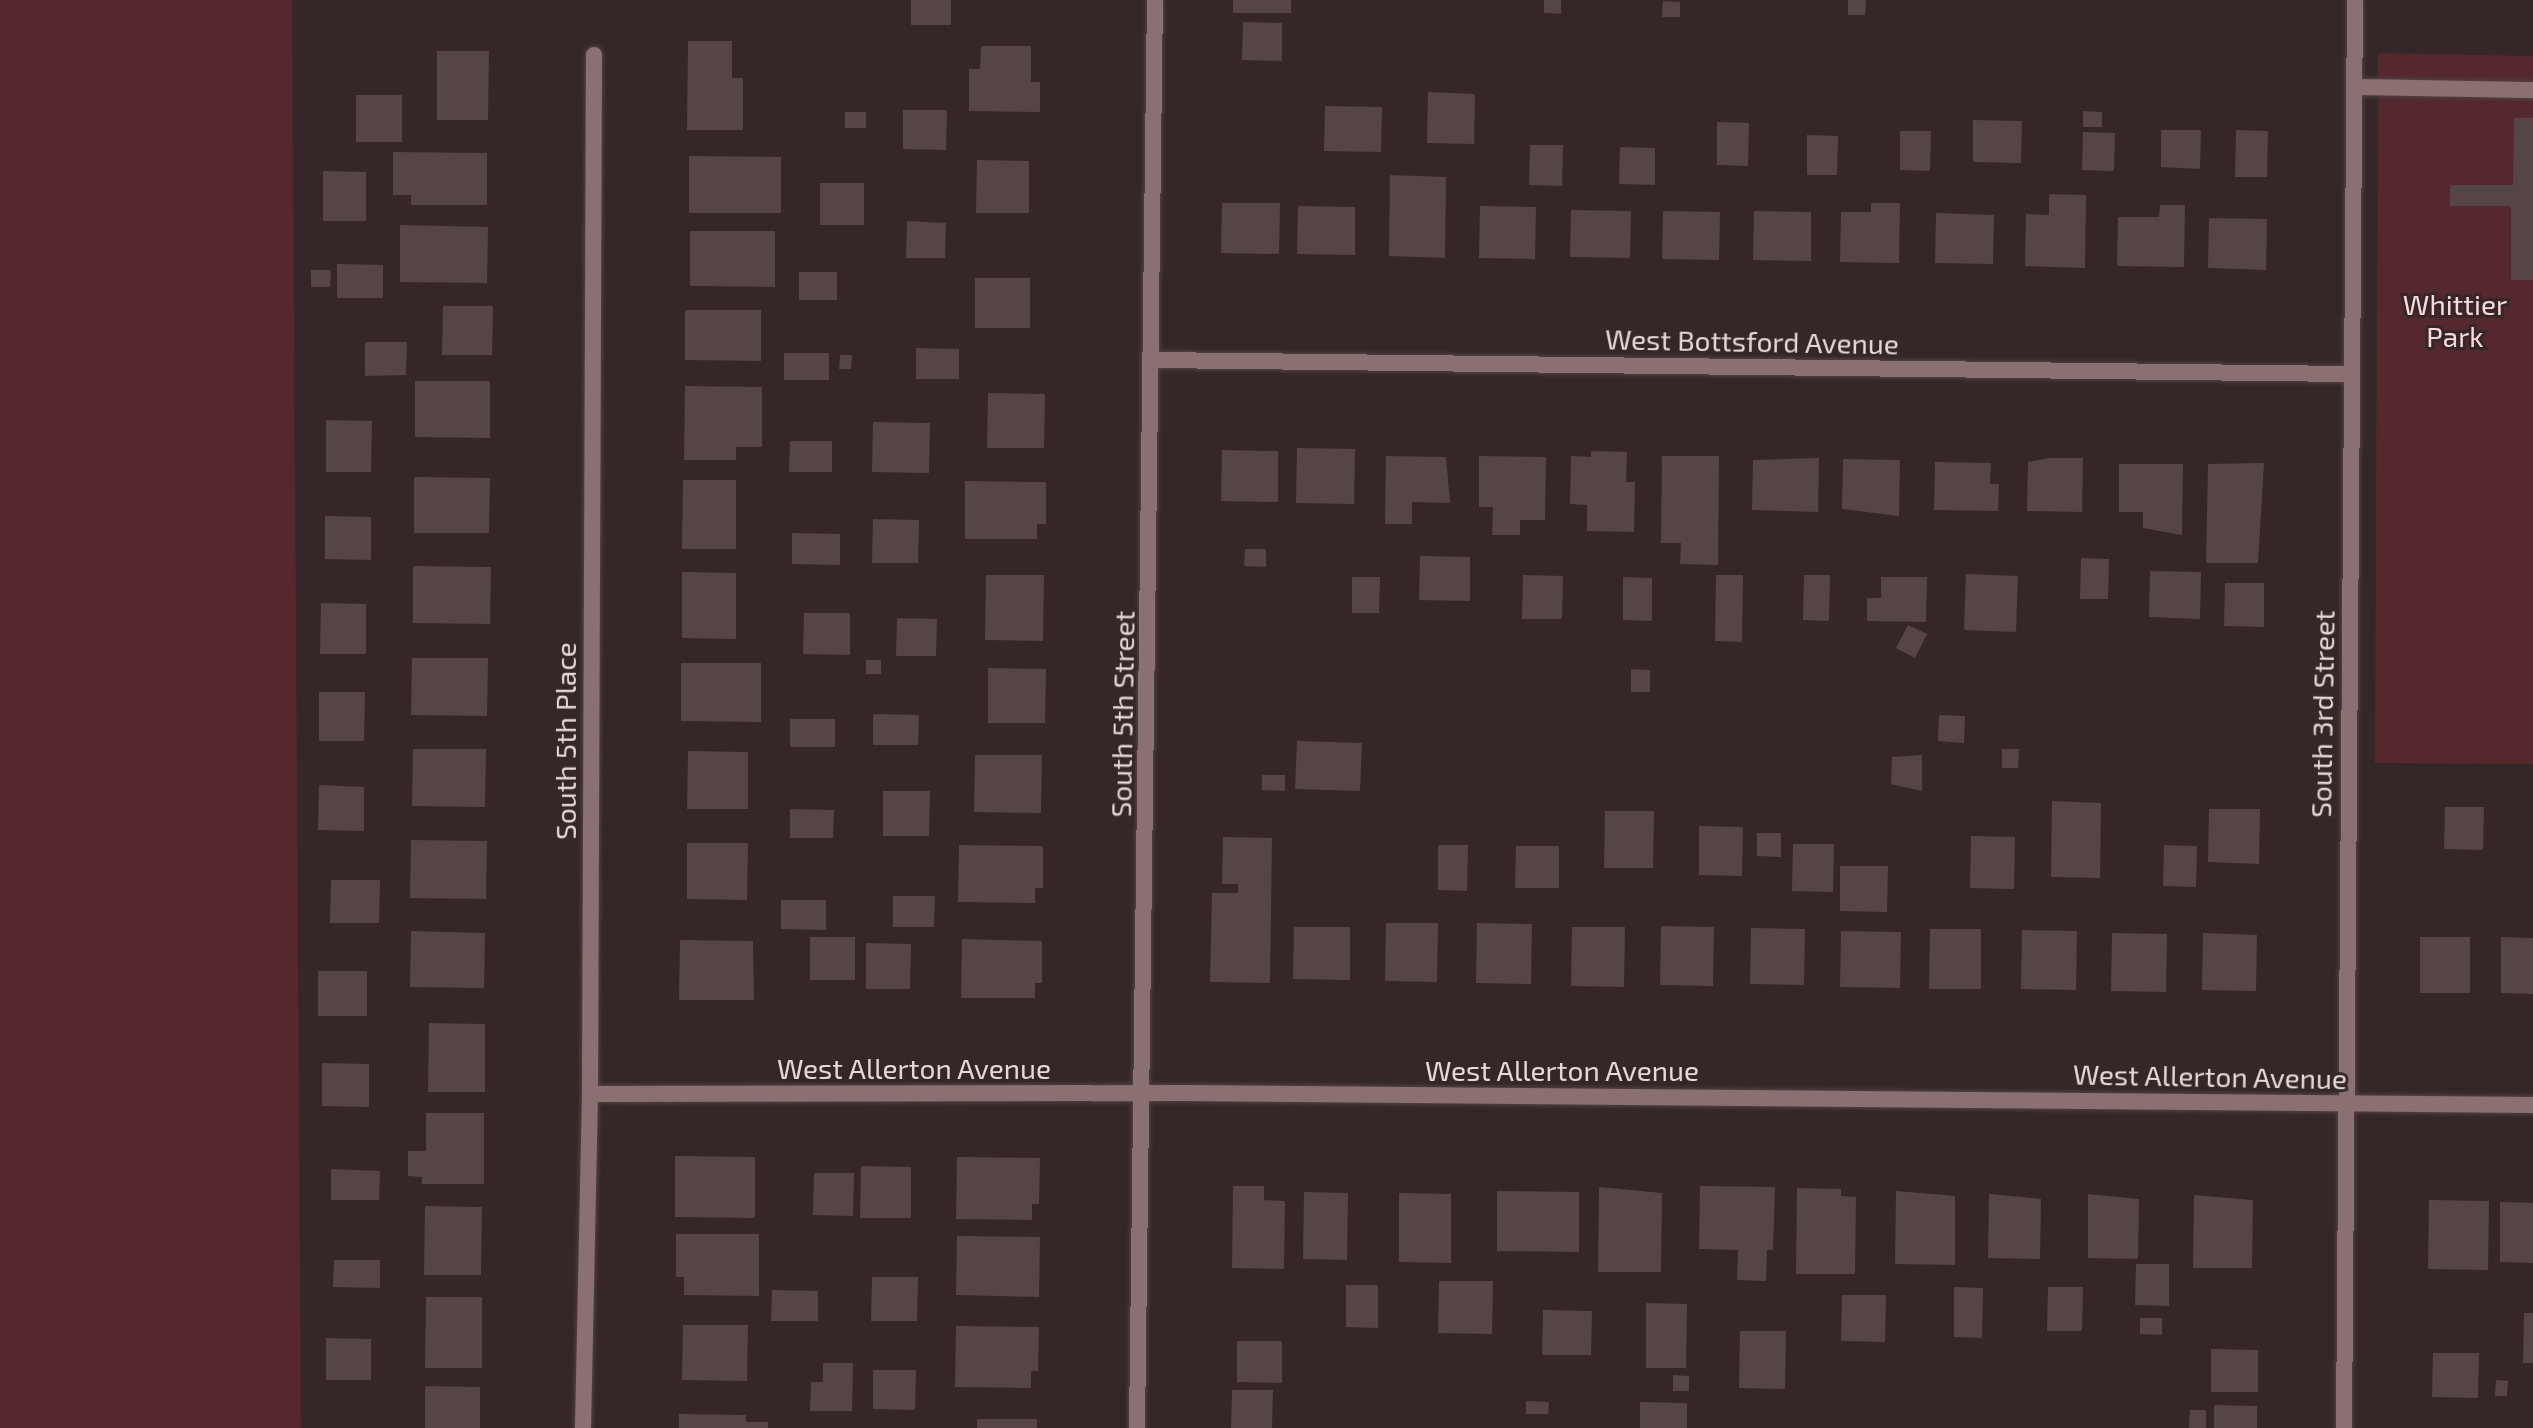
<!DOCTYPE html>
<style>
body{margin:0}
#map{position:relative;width:2533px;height:1428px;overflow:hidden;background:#352727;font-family:"Exo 2",sans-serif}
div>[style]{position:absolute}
.green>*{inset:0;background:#54282c}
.building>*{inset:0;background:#554546}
.roads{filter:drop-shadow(0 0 2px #514343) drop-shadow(0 0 2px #514343)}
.lane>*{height:16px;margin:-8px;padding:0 8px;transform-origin:8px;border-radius:8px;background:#8a7071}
.street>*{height:16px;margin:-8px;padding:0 8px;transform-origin:8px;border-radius:8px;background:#8a7071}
span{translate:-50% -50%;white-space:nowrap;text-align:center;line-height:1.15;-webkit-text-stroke:6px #352727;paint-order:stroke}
.park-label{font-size:28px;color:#fdd8da}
.street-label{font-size:28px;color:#e3d9d9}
</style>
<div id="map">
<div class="green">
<div style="clip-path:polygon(0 0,292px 0,301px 1428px,0 1428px)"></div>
<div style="clip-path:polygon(2378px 53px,2533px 56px,2533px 764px,2375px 763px)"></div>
</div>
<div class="building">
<div style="clip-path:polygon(911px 0,951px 0,951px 25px,911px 25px)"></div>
<div style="clip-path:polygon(1233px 0,1291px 0,1291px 13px,1233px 13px)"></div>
<div style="clip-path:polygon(1544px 0,1561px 0,1561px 14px,1544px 13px)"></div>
<div style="clip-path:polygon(1848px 0,1866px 0,1865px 15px,1848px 15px)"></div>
<div style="clip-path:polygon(1663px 1px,1680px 2px,1680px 17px,1662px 17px)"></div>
<div style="clip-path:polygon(1243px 22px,1282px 23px,1282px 61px,1242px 60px)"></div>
<div style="clip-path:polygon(688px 41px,732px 41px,732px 78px,743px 78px,743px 130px,687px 130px)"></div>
<div style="clip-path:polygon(981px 46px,1031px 46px,1031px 82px,1040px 82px,1040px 112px,969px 111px,969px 69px,980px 69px)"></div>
<div style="clip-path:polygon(437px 51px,489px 51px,488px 120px,437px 120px)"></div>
<div style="clip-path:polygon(1428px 92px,1475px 94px,1474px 144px,1427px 143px)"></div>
<div style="clip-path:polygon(356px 95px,402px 95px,402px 142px,356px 142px)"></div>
<div style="clip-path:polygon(1325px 106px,1382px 107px,1381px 152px,1324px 151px)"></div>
<div style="clip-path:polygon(903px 110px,947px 110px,946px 150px,903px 149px)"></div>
<div style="clip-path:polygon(2083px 111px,2102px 112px,2102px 127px,2083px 127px)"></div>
<div style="clip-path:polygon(845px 112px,866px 112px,866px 128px,845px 128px)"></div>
<div style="clip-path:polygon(2514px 118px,2533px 118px,2533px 280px,2511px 280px,2511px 206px,2450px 206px,2450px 185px,2513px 185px)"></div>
<div style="clip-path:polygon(1973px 120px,2022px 121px,2021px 163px,1973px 162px)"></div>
<div style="clip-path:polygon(1717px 122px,1749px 123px,1748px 166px,1717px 165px)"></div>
<div style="clip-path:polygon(2161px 130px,2201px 130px,2200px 169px,2161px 167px)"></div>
<div style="clip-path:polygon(2236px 130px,2268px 131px,2267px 177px,2235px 177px)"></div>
<div style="clip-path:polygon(1900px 131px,1931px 131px,1930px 171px,1900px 170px)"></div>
<div style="clip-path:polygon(2083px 132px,2115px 133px,2114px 171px,2082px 170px)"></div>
<div style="clip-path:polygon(1807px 135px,1838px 136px,1837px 175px,1807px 175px)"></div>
<div style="clip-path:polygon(1530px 145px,1563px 145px,1562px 186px,1529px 185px)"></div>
<div style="clip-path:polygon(1620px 147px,1655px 148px,1655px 185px,1619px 184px)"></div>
<div style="clip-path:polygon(393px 152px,487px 153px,487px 205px,411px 205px,411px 195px,393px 195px)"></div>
<div style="clip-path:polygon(689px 156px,781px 157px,781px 213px,689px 213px)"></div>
<div style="clip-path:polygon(977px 160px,1029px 161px,1029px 213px,976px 213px)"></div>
<div style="clip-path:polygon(323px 171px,366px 172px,366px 221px,323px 221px)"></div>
<div style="clip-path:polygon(1390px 175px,1446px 177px,1445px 258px,1389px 256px)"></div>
<div style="clip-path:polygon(820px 183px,864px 183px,864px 225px,820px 225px)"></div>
<div style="clip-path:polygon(2049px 194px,2086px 195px,2085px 268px,2025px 266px,2026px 214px,2049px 215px)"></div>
<div style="clip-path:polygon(1222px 203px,1280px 203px,1279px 254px,1221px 253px)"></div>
<div style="clip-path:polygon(1871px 203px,1900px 203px,1899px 263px,1840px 262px,1841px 212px,1871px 212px)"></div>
<div style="clip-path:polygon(2160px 205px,2185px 205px,2184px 267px,2117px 266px,2118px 217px,2159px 217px)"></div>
<div style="clip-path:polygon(1298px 206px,1355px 207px,1355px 255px,1297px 254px)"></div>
<div style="clip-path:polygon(1480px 206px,1536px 207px,1535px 259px,1479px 258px)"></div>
<div style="clip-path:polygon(1571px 210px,1631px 211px,1630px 258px,1570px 257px)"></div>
<div style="clip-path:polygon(1663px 211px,1720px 212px,1719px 260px,1662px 259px)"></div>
<div style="clip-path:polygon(1754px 211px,1811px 212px,1811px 261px,1753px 260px)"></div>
<div style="clip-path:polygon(1936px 213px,1994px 215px,1993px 264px,1935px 263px)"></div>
<div style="clip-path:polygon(2209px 218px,2267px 219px,2266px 270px,2208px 268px)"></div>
<div style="clip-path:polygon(907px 221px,946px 223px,945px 258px,906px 258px)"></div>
<div style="clip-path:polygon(400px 225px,488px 227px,487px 283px,400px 282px)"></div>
<div style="clip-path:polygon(690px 231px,775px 231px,775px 287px,690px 286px)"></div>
<div style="clip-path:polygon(337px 264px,383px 265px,383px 298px,337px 298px)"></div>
<div style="clip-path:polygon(311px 270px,331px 270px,330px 287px,311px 287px)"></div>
<div style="clip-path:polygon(799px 272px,837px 272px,837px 300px,799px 300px)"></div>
<div style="clip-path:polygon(975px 278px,1030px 278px,1030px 328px,975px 328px)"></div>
<div style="clip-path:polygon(443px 306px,493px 306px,492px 355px,442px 355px)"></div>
<div style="clip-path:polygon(685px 310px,761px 310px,761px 361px,685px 360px)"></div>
<div style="clip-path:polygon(365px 342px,407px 342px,406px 375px,365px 376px)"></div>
<div style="clip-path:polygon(916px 348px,959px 349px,959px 379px,916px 379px)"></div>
<div style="clip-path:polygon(784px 353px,829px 353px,829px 380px,784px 380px)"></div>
<div style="clip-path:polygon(840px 355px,852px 355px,851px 369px,839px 369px)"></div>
<div style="clip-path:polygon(415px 381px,490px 381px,490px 438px,415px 437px)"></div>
<div style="clip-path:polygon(685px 386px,762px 387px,762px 447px,736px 447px,736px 460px,684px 460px)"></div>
<div style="clip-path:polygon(988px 393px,1045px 394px,1044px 448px,987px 448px)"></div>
<div style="clip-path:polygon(326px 420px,372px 421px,371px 472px,326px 472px)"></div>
<div style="clip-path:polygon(873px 422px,930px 423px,929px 473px,872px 472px)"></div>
<div style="clip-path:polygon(790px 441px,832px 441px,832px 472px,789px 472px)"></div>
<div style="clip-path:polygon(1297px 448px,1355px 449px,1354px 504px,1296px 503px)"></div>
<div style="clip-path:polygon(1222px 450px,1278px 451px,1278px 502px,1221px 501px)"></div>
<div style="clip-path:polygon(1591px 451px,1627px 452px,1626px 482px,1635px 482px,1634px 532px,1587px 531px,1587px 505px,1570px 504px,1571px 456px,1591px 457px)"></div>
<div style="clip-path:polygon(1386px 456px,1446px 457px,1450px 503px,1412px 502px,1412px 524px,1385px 524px)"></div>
<div style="clip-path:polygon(1479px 456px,1546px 457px,1545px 520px,1520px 520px,1520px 535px,1492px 535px,1493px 507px,1479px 507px)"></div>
<div style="clip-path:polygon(1662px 456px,1719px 456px,1718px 565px,1680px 564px,1681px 543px,1661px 543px)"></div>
<div style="clip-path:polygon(1819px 458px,1818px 512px,1752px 510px,1753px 460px)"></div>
<div style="clip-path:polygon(2049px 458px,2083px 458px,2082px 512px,2027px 511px,2028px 462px)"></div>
<div style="clip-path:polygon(1843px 459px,1900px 460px,1899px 516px,1842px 509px)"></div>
<div style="clip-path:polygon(1935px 462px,1991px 463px,1990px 484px,1999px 484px,1998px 511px,1934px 510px)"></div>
<div style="clip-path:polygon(2264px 463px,2258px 563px,2206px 563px,2208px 464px)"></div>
<div style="clip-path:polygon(2119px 464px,2183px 464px,2182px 535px,2143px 528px,2143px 512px,2119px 512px)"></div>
<div style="clip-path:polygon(414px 477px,490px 478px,489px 533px,414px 533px)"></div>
<div style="clip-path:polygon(683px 480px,736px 480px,736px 549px,682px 549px)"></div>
<div style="clip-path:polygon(965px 481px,1046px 482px,1046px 524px,1037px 524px,1037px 539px,965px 539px)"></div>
<div style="clip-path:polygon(325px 516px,371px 517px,371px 560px,325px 559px)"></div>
<div style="clip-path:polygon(873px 519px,919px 520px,918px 563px,872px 563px)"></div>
<div style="clip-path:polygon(792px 533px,840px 534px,840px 565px,792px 564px)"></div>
<div style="clip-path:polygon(1245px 549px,1266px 549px,1266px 567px,1244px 566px)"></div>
<div style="clip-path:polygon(1420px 556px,1470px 557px,1470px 601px,1419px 600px)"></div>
<div style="clip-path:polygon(2081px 558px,2109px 559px,2108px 599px,2080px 599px)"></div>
<div style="clip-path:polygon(413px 566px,491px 567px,490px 624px,413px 623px)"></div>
<div style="clip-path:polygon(2150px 571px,2201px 572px,2200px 619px,2149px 617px)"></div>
<div style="clip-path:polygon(682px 572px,736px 573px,736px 639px,682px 638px)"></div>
<div style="clip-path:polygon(1966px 574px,2018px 576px,2016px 632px,1964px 630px)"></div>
<div style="clip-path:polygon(986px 575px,1044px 575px,1043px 641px,985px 640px)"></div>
<div style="clip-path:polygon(1523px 575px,1563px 576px,1562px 619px,1522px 619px)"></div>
<div style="clip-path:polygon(1716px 575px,1743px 575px,1742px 642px,1715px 641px)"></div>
<div style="clip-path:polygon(1804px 575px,1830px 575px,1829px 621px,1803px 620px)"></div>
<div style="clip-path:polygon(1352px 577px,1380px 577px,1379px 613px,1352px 613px)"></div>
<div style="clip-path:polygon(1623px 577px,1652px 578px,1652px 621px,1623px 620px)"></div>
<div style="clip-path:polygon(1881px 577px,1927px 577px,1926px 622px,1867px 621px,1867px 598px,1881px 598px)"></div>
<div style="clip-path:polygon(2225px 583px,2264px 583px,2264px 627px,2224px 626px)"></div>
<div style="clip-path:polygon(321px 603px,366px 604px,366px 654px,320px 654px)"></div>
<div style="clip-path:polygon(804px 613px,850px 613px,850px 655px,803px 654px)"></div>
<div style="clip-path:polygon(897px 618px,937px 619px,936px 656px,896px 656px)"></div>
<div style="clip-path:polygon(1908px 625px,1927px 634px,1915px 658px,1896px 648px)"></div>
<div style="clip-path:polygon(412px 658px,488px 658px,487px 716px,411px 715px)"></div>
<div style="clip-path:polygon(866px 660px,881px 660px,881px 674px,866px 674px)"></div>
<div style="clip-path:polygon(681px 663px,761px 663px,761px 722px,681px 721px)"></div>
<div style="clip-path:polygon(988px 668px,1046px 669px,1045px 723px,988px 723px)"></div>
<div style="clip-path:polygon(1631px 669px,1650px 670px,1650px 692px,1631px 692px)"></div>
<div style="clip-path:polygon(319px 692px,365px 692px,364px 741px,319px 741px)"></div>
<div style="clip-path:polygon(873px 714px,919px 715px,918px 745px,873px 745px)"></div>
<div style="clip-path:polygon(1939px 715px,1965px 716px,1964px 743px,1938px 741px)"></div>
<div style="clip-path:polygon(790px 719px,835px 719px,835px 747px,790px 747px)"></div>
<div style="clip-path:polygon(1297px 741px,1362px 743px,1360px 791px,1295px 789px)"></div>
<div style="clip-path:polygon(413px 749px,486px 749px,485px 807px,412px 806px)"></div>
<div style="clip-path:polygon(2002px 749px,2019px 749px,2018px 768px,2002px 768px)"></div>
<div style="clip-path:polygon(688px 751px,748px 752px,748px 809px,687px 809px)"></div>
<div style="clip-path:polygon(975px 755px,1042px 755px,1041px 813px,974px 812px)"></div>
<div style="clip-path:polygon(1922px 755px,1922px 791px,1891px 784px,1892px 757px)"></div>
<div style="clip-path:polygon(1262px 775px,1285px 775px,1285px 791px,1262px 790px)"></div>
<div style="clip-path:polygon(319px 785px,364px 787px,364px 831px,318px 830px)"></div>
<div style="clip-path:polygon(883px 791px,930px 791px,929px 836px,883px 836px)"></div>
<div style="clip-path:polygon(2052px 801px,2101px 803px,2100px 878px,2051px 877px)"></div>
<div style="clip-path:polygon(2445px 807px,2484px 807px,2483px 850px,2444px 849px)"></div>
<div style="clip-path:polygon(790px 809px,834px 810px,833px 838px,790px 838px)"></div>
<div style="clip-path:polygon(2209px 809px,2260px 809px,2259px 864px,2208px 862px)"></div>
<div style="clip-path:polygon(1605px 811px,1654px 811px,1653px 868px,1604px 868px)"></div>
<div style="clip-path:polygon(1699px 826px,1743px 827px,1742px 876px,1699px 875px)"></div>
<div style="clip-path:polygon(1757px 833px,1781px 833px,1781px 857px,1757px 856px)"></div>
<div style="clip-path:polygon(1971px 836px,2015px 837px,2014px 889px,1970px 888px)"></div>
<div style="clip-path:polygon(1223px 837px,1272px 838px,1270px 983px,1210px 982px,1212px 893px,1238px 893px,1238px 884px,1222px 884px)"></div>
<div style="clip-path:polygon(411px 840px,487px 841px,486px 899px,410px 898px)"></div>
<div style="clip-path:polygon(687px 843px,748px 843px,747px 900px,687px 899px)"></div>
<div style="clip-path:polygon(1793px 844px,1834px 844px,1833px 892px,1792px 891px)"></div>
<div style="clip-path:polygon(959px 845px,1043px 846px,1043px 888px,1035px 888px,1035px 903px,958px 902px)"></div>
<div style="clip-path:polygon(1438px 845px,1468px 845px,1467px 891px,1438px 890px)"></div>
<div style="clip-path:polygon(2164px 845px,2197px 846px,2196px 887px,2163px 886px)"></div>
<div style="clip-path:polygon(1516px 846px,1559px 846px,1559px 888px,1515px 888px)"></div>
<div style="clip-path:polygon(1840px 866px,1888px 866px,1887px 912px,1840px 911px)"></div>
<div style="clip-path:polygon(331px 880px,380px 880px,379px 923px,330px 923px)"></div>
<div style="clip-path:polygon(893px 896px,935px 896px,934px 927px,893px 927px)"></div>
<div style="clip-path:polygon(781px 900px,826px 900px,826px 930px,781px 929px)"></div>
<div style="clip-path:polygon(1386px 923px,1438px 923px,1437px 982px,1385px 981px)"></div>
<div style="clip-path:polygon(1477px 923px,1532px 924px,1531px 984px,1476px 983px)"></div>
<div style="clip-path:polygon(1661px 926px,1714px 927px,1713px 986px,1660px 985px)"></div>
<div style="clip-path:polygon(1294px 927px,1350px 927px,1350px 980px,1293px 979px)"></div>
<div style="clip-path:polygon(1572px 927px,1625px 927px,1624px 987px,1571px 986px)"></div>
<div style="clip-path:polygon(1751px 928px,1805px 929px,1804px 985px,1750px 984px)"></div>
<div style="clip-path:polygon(1930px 929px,1981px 929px,1981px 989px,1929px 989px)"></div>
<div style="clip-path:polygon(2022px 930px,2077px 931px,2076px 990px,2021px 989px)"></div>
<div style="clip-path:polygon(411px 931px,485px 933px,484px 988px,410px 987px)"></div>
<div style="clip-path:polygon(1841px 931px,1901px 932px,1900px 988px,1840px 987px)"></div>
<div style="clip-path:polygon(2112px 933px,2167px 934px,2166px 992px,2111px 991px)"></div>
<div style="clip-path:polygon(2203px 933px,2257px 935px,2256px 991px,2202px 990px)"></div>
<div style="clip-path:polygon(810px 937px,855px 937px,855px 980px,810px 980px)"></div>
<div style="clip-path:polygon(2420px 937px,2470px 937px,2470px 993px,2420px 993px)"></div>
<div style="clip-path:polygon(2501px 937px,2533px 938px,2533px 994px,2501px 993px)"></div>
<div style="clip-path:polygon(962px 939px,1042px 941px,1042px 983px,1035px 983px,1035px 998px,961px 998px)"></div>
<div style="clip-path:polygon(680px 940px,753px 941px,754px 1000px,679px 1000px)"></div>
<div style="clip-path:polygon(866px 943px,911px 944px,910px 989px,866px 989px)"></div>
<div style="clip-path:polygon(318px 971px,367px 971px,367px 1016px,318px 1016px)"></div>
<div style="clip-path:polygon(429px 1023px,485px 1024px,485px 1092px,428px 1092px)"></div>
<div style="clip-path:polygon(322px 1063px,369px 1064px,369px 1107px,322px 1106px)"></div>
<div style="clip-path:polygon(426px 1113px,484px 1113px,484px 1184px,422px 1184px,422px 1177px,408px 1176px,408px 1151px,426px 1151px)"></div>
<div style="clip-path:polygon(675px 1156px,755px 1157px,755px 1218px,675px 1217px)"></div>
<div style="clip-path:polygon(957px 1157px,1040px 1158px,1039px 1204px,1032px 1204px,1032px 1220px,956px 1219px)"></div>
<div style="clip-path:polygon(861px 1166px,911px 1167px,911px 1218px,860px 1218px)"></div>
<div style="clip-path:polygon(331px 1169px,380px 1171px,379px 1200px,331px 1200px)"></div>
<div style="clip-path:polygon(814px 1173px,854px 1173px,853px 1216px,813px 1215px)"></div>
<div style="clip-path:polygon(1233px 1186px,1264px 1186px,1264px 1200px,1285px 1201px,1284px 1269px,1232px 1268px)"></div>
<div style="clip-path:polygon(1700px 1186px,1775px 1187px,1773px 1250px,1767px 1250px,1766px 1281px,1737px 1280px,1738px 1250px,1699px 1249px)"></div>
<div style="clip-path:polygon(1599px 1187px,1662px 1193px,1661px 1272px,1598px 1272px)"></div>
<div style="clip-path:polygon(1797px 1188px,1841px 1189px,1841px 1196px,1856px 1197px,1855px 1274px,1796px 1274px)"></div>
<div style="clip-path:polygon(1497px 1191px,1579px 1192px,1579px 1252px,1497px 1251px)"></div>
<div style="clip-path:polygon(1896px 1191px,1955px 1196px,1955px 1265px,1895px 1264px)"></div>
<div style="clip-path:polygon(1304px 1192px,1348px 1193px,1347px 1260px,1303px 1259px)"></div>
<div style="clip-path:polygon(1399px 1193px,1451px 1194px,1451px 1263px,1399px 1262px)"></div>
<div style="clip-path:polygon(1989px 1194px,2041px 1199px,2040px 1259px,1988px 1258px)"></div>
<div style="clip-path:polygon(2088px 1194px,2139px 1199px,2138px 1259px,2088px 1258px)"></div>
<div style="clip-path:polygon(2194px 1195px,2253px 1200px,2252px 1268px,2193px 1268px)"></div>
<div style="clip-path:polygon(2429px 1200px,2489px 1201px,2488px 1270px,2428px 1269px)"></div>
<div style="clip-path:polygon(2500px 1202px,2533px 1203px,2533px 1263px,2500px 1262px)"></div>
<div style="clip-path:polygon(425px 1206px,482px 1207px,481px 1275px,424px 1275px)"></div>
<div style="clip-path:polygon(676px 1234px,759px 1234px,759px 1296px,684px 1295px,684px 1277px,676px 1277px)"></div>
<div style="clip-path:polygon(957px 1236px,1040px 1237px,1039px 1297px,956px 1295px)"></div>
<div style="clip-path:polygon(334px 1260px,380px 1260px,380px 1288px,333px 1287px)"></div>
<div style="clip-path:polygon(2136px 1264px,2169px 1264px,2169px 1306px,2135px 1305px)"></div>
<div style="clip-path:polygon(872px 1277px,918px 1277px,917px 1321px,871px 1321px)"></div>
<div style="clip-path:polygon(1439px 1281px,1493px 1281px,1492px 1334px,1438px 1333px)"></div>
<div style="clip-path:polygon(1346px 1285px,1378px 1285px,1378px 1328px,1346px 1327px)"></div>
<div style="clip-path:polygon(1954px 1287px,1983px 1288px,1982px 1338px,1954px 1337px)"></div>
<div style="clip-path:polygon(2048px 1287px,2083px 1287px,2082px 1331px,2047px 1331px)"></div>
<div style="clip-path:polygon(772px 1290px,818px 1291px,818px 1321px,771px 1321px)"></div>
<div style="clip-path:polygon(1842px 1295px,1886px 1295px,1885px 1342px,1841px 1341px)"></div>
<div style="clip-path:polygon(426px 1297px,482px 1297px,482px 1368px,425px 1368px)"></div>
<div style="clip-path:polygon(1646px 1303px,1687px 1304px,1686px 1368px,1646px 1368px)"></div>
<div style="clip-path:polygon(1543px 1310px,1592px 1311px,1591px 1355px,1542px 1355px)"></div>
<div style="clip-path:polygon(2524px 1313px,2533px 1313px,2533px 1363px,2523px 1363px)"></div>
<div style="clip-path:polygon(2140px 1318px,2162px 1318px,2162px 1335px,2140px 1334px)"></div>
<div style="clip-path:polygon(683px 1325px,748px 1325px,747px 1381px,682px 1380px)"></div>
<div style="clip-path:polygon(956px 1326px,1039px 1327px,1038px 1371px,1031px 1371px,1031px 1388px,955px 1387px)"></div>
<div style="clip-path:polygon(1740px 1331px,1786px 1331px,1785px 1389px,1739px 1388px)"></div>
<div style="clip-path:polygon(326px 1338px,371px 1339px,371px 1380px,326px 1380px)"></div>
<div style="clip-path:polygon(1237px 1341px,1282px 1341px,1282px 1383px,1237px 1382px)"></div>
<div style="clip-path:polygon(2211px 1349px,2258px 1350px,2258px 1392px,2211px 1392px)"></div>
<div style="clip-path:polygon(2433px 1353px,2479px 1353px,2478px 1398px,2432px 1397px)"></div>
<div style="clip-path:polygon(823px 1363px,853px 1363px,852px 1411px,810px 1411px,811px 1382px,823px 1382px)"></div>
<div style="clip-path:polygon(873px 1370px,916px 1370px,915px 1410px,873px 1409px)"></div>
<div style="clip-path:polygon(1673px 1375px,1689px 1376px,1689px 1391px,1673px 1391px)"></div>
<div style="clip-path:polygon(2496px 1380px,2508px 1381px,2507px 1396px,2495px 1396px)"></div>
<div style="clip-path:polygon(425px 1386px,480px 1387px,480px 1428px,425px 1428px)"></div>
<div style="clip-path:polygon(1232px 1390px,1273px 1390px,1272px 1428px,1231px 1428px)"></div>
<div style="clip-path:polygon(1526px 1401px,1549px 1402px,1548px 1414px,1526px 1414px)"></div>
<div style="clip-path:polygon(1640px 1402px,1687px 1403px,1687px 1428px,1640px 1428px)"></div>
<div style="clip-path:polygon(2214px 1405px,2257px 1406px,2257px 1428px,2214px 1428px)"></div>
<div style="clip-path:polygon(2190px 1410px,2206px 1410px,2206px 1428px,2189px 1428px)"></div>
<div style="clip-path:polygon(679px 1414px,746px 1415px,746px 1422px,768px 1422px,768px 1428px,679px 1428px)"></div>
<div style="clip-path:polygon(977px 1419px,1037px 1419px,1037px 1428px,977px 1428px)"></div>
</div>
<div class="roads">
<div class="lane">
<div style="left:2354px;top:87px;width:179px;rotate:1deg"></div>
</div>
<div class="street">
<div style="left:1153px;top:360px;width:1198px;rotate:0.67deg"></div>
<div style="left:590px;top:1094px;width:596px;rotate:-0.1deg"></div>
<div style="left:1186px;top:1093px;width:1347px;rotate:0.51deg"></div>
<div style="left:583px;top:1428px;width:334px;rotate:-88.8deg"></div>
<div style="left:590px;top:1094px;width:1039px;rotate:-89.78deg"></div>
<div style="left:1137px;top:1428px;width:1428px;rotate:-89.28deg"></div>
<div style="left:2344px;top:1428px;width:1428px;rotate:-89.56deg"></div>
</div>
</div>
<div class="park-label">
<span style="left:2455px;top:320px">Whittier<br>Park</span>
</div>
<div class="street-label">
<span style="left:1752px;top:341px;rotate:1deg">West Bottsford Avenue</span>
<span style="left:1122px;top:714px;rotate:-89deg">South 5th Street</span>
<span style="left:2322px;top:714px;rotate:-89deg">South 3rd Street</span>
<span style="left:565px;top:741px;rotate:-90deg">South 5th Place</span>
<span style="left:914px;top:1068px">West Allerton Avenue</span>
<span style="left:1562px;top:1070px">West Allerton Avenue</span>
<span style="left:2210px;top:1076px;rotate:1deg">West Allerton Avenue</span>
</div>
</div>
